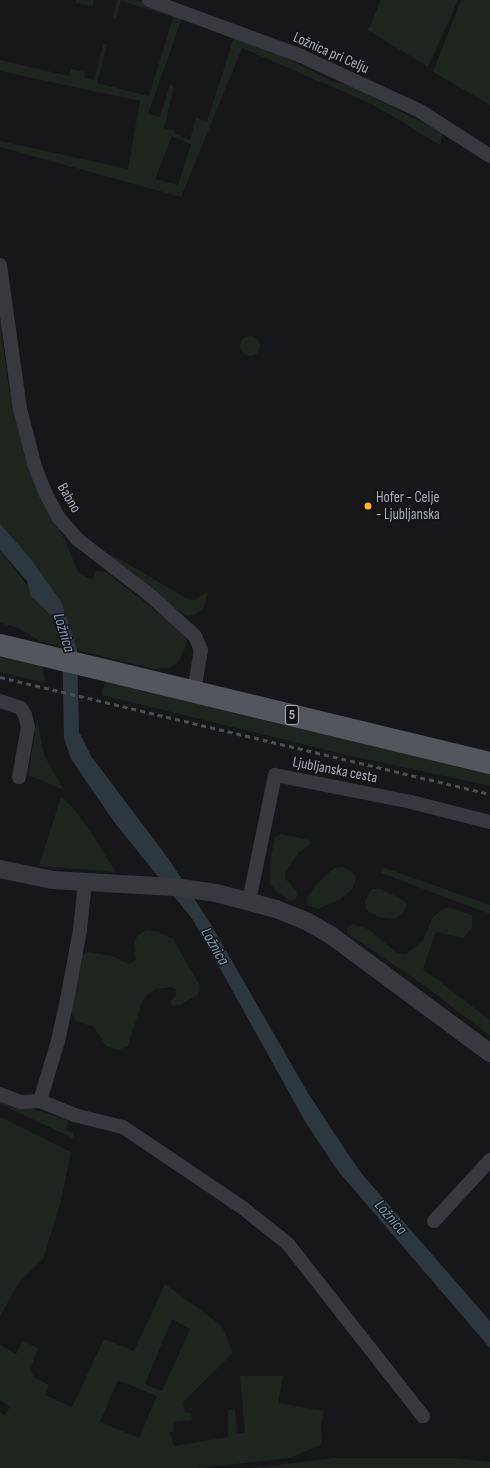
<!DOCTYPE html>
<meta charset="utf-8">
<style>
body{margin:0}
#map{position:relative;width:490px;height:1468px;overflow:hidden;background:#17171a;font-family:"Sofia Sans Condensed",sans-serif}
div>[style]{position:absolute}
.green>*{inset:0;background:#1d251e}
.round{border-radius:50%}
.water>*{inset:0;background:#2c373f}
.minor>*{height:14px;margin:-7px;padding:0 7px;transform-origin:7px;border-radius:7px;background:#38393f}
.tertiary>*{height:18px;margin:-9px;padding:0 9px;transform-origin:9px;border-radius:9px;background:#38393f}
.primary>*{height:22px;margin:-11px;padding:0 11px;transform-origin:11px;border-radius:11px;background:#54565e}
.rail>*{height:3px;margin-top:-1.5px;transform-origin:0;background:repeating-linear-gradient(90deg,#4b4d54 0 5px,transparent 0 9px)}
.dots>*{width:11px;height:11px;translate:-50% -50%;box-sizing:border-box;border:2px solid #121215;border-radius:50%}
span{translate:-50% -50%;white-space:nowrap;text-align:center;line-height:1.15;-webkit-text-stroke:3px #121215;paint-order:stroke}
.shield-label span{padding:1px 3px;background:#121215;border:1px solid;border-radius:3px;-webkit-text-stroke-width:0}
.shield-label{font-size:14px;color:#a8aeba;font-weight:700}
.street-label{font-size:15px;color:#a8aeba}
.poi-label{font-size:15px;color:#a8aeba}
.left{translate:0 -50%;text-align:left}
.water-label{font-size:16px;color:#7d9db8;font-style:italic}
</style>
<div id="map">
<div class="green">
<div style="clip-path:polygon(76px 0,93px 0,93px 6px,76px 3px)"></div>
<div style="clip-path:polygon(evenodd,117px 0,136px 0,183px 15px,148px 114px,160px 117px,170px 84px,174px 86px,164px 128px,175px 131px,175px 134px,190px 140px,196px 117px,207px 122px,234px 37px,289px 59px,329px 80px,353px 87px,443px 133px,440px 145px,372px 104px,242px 48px,181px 197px,0 147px,0 141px,128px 169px,140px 101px,0 71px,0 60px,69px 76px,71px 69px,85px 72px,84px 78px,94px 80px,103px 44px,107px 45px,97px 83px,149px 96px,173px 17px,121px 1px,116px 19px,113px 18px,117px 0,172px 136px,191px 145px,178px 185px,155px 179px,172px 136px)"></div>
<div style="clip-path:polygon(381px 0,458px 0,428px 67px,368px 30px)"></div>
<div style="clip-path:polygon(461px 0,490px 0,490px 105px,433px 72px)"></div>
<div style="clip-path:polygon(0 318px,7px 377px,23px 449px,35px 486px,65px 540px,78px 572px,92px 580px,96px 571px,106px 572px,182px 631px,187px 639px,186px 646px,178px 663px,169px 668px,155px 669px,77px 650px,61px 601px,30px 558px,0 525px)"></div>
<div class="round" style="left:240px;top:336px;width:20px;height:20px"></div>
<div style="clip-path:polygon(0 551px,55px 620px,62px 636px,62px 647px,40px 641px,19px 628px,0 623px)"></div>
<div style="clip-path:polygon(111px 554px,186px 598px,194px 600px,206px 592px,208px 593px,203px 609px,194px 615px,186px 616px,107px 558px)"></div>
<div style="clip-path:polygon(0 654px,43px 665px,45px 683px,0 672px)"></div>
<div style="clip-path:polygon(105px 681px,490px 770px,490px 786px,338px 753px,102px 695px)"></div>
<div style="clip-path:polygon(37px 719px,44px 755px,64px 790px,28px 775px)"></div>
<div style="clip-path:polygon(61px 797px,72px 807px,88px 828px,116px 872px,39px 866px)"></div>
<div style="clip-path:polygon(281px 834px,309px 840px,311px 844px,299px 852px,285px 873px,285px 878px,297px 892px,296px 899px,291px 901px,278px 893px,270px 884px,270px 863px,275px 837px)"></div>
<div style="clip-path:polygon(344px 867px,356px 876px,353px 888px,341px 899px,318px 909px,308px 905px,307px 897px,317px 884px,334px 868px)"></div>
<div style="clip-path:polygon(382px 867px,490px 905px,490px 914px,381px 873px)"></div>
<div style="clip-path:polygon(372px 889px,381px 889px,403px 900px,407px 905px,404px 912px,395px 919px,379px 917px,366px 910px,365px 901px)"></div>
<div style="clip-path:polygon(448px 907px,472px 915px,472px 928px,463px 938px,436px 932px,423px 969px,490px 1020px,490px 1036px,429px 989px,347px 933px,347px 928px,352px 924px,368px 929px,397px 953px,406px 955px,423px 940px,433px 917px,441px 910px)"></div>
<div style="clip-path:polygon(146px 930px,156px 931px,173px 939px,200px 986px,199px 994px,180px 1005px,173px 1006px,170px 1002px,176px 995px,176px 989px,171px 987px,156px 989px,147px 995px,142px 1001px,128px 1046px,118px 1050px,106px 1046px,94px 1027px,76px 1021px,71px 1012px,80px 956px,87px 952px,112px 956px,129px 964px,136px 960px,134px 945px,137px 936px)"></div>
<div style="clip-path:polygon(0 1099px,69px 1120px,66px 1130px,74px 1133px,73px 1138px,0 1104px)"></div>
<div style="clip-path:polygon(0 1117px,71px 1152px,61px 1201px,43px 1259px,20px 1281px,0 1316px)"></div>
<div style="clip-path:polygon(evenodd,165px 1284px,222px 1326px,233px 1353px,183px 1402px,185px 1412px,191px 1413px,192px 1420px,173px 1422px,174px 1431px,170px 1433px,174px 1446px,228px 1437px,228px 1410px,235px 1408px,237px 1433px,245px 1433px,240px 1376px,283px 1376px,278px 1403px,324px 1411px,321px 1427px,322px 1444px,290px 1458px,198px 1468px,0 1468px,0 1412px,4px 1415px,10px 1407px,0 1399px,0 1345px,16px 1354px,23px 1341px,38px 1348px,30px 1370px,34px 1377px,49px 1385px,45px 1395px,72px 1407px,104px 1339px,134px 1351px,165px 1284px,172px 1319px,190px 1329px,162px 1391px,145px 1384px,172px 1319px,165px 1284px,118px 1380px,157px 1396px,139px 1438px,100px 1422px,118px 1380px)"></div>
<div style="clip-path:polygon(334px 1458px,453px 1458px,490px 1462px,490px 1468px,251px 1468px)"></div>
</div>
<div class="water">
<div style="clip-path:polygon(0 524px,30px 558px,61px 601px,77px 649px,79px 732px,91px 756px,168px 858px,210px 923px,308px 1093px,348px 1154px,362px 1174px,490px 1321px,490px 1348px,338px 1171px,306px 1123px,193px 920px,115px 823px,71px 759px,64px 738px,62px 636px,55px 619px,31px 596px,27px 581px,0 550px)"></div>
</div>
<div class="minor">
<div style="left:149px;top:0;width:162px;rotate:20.2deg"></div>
<div style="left:301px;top:56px;width:131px;rotate:24.8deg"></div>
<div style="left:420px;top:111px;width:83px;rotate:32.7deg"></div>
<div style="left:0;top:265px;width:145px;rotate:82.1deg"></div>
<div style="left:20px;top:409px;width:60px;rotate:75.5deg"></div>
<div style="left:35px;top:467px;width:27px;rotate:68deg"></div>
<div style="left:45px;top:492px;width:30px;rotate:62deg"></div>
<div style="left:59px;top:518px;width:28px;rotate:49deg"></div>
<div style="left:77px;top:539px;width:93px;rotate:37.6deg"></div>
<div style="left:151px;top:596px;width:59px;rotate:42.3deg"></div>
<div style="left:195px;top:636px;width:15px;rotate:67deg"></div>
<div style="left:201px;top:650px;width:42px;rotate:99.7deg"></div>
<div style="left:0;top:701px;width:22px;rotate:18deg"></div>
<div style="left:21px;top:708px;width:8px;rotate:60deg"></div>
<div style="left:25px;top:715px;width:12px;rotate:76deg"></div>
<div style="left:28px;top:727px;width:51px;rotate:100.2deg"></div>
<div style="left:85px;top:883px;width:47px;rotate:96.1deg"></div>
<div style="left:80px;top:930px;width:71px;rotate:100.5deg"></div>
<div style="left:67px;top:1000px;width:42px;rotate:102.4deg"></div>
<div style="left:58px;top:1041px;width:63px;rotate:106.7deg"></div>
<div style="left:40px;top:1101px;width:37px;rotate:22deg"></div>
<div style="left:74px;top:1115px;width:50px;rotate:13.8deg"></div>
<div style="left:123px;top:1127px;width:145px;rotate:34deg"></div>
<div style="left:243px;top:1208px;width:58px;rotate:38.7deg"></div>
<div style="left:288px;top:1244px;width:219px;rotate:51.9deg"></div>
<div style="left:249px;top:901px;width:129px;rotate:-78.3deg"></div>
<div style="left:275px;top:775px;width:139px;rotate:11.2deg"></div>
<div style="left:411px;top:802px;width:81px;rotate:14.2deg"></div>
<div style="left:0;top:1094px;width:22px;rotate:21deg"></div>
<div style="left:21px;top:1102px;width:19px;rotate:-3deg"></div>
<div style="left:434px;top:1221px;width:83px;rotate:-47.4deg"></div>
</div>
<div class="tertiary">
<div style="left:0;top:869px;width:53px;rotate:11.9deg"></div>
<div style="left:52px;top:880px;width:122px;rotate:3.3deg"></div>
<div style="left:174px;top:887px;width:42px;rotate:8.1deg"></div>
<div style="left:216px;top:893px;width:62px;rotate:14.9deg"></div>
<div style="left:276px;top:909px;width:35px;rotate:22deg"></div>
<div style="left:308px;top:922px;width:28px;rotate:30deg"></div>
<div style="left:332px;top:936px;width:197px;rotate:36.5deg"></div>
</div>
<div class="primary">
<div style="left:0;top:645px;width:504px;rotate:13.54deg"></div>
</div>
<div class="rail">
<div style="left:0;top:677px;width:504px;rotate:13.43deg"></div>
</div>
<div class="dots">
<div style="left:368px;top:506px;background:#ffb62a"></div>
</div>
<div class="shield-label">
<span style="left:292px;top:715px">5</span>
</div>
<div class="street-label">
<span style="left:331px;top:53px;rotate:24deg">Ložnica pri Celju</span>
<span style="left:69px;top:498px;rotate:60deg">Babno</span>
<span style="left:335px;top:770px;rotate:11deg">Ljubljanska cesta</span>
</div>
<div class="poi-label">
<span class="left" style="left:376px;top:506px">Hofer - Celje<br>- Ljubljanska</span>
</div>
<div class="water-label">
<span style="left:63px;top:633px;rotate:73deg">Ložnica</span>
<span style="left:214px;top:947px;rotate:60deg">Ložnica</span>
<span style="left:390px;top:1218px;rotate:49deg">Ložnica</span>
</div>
</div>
